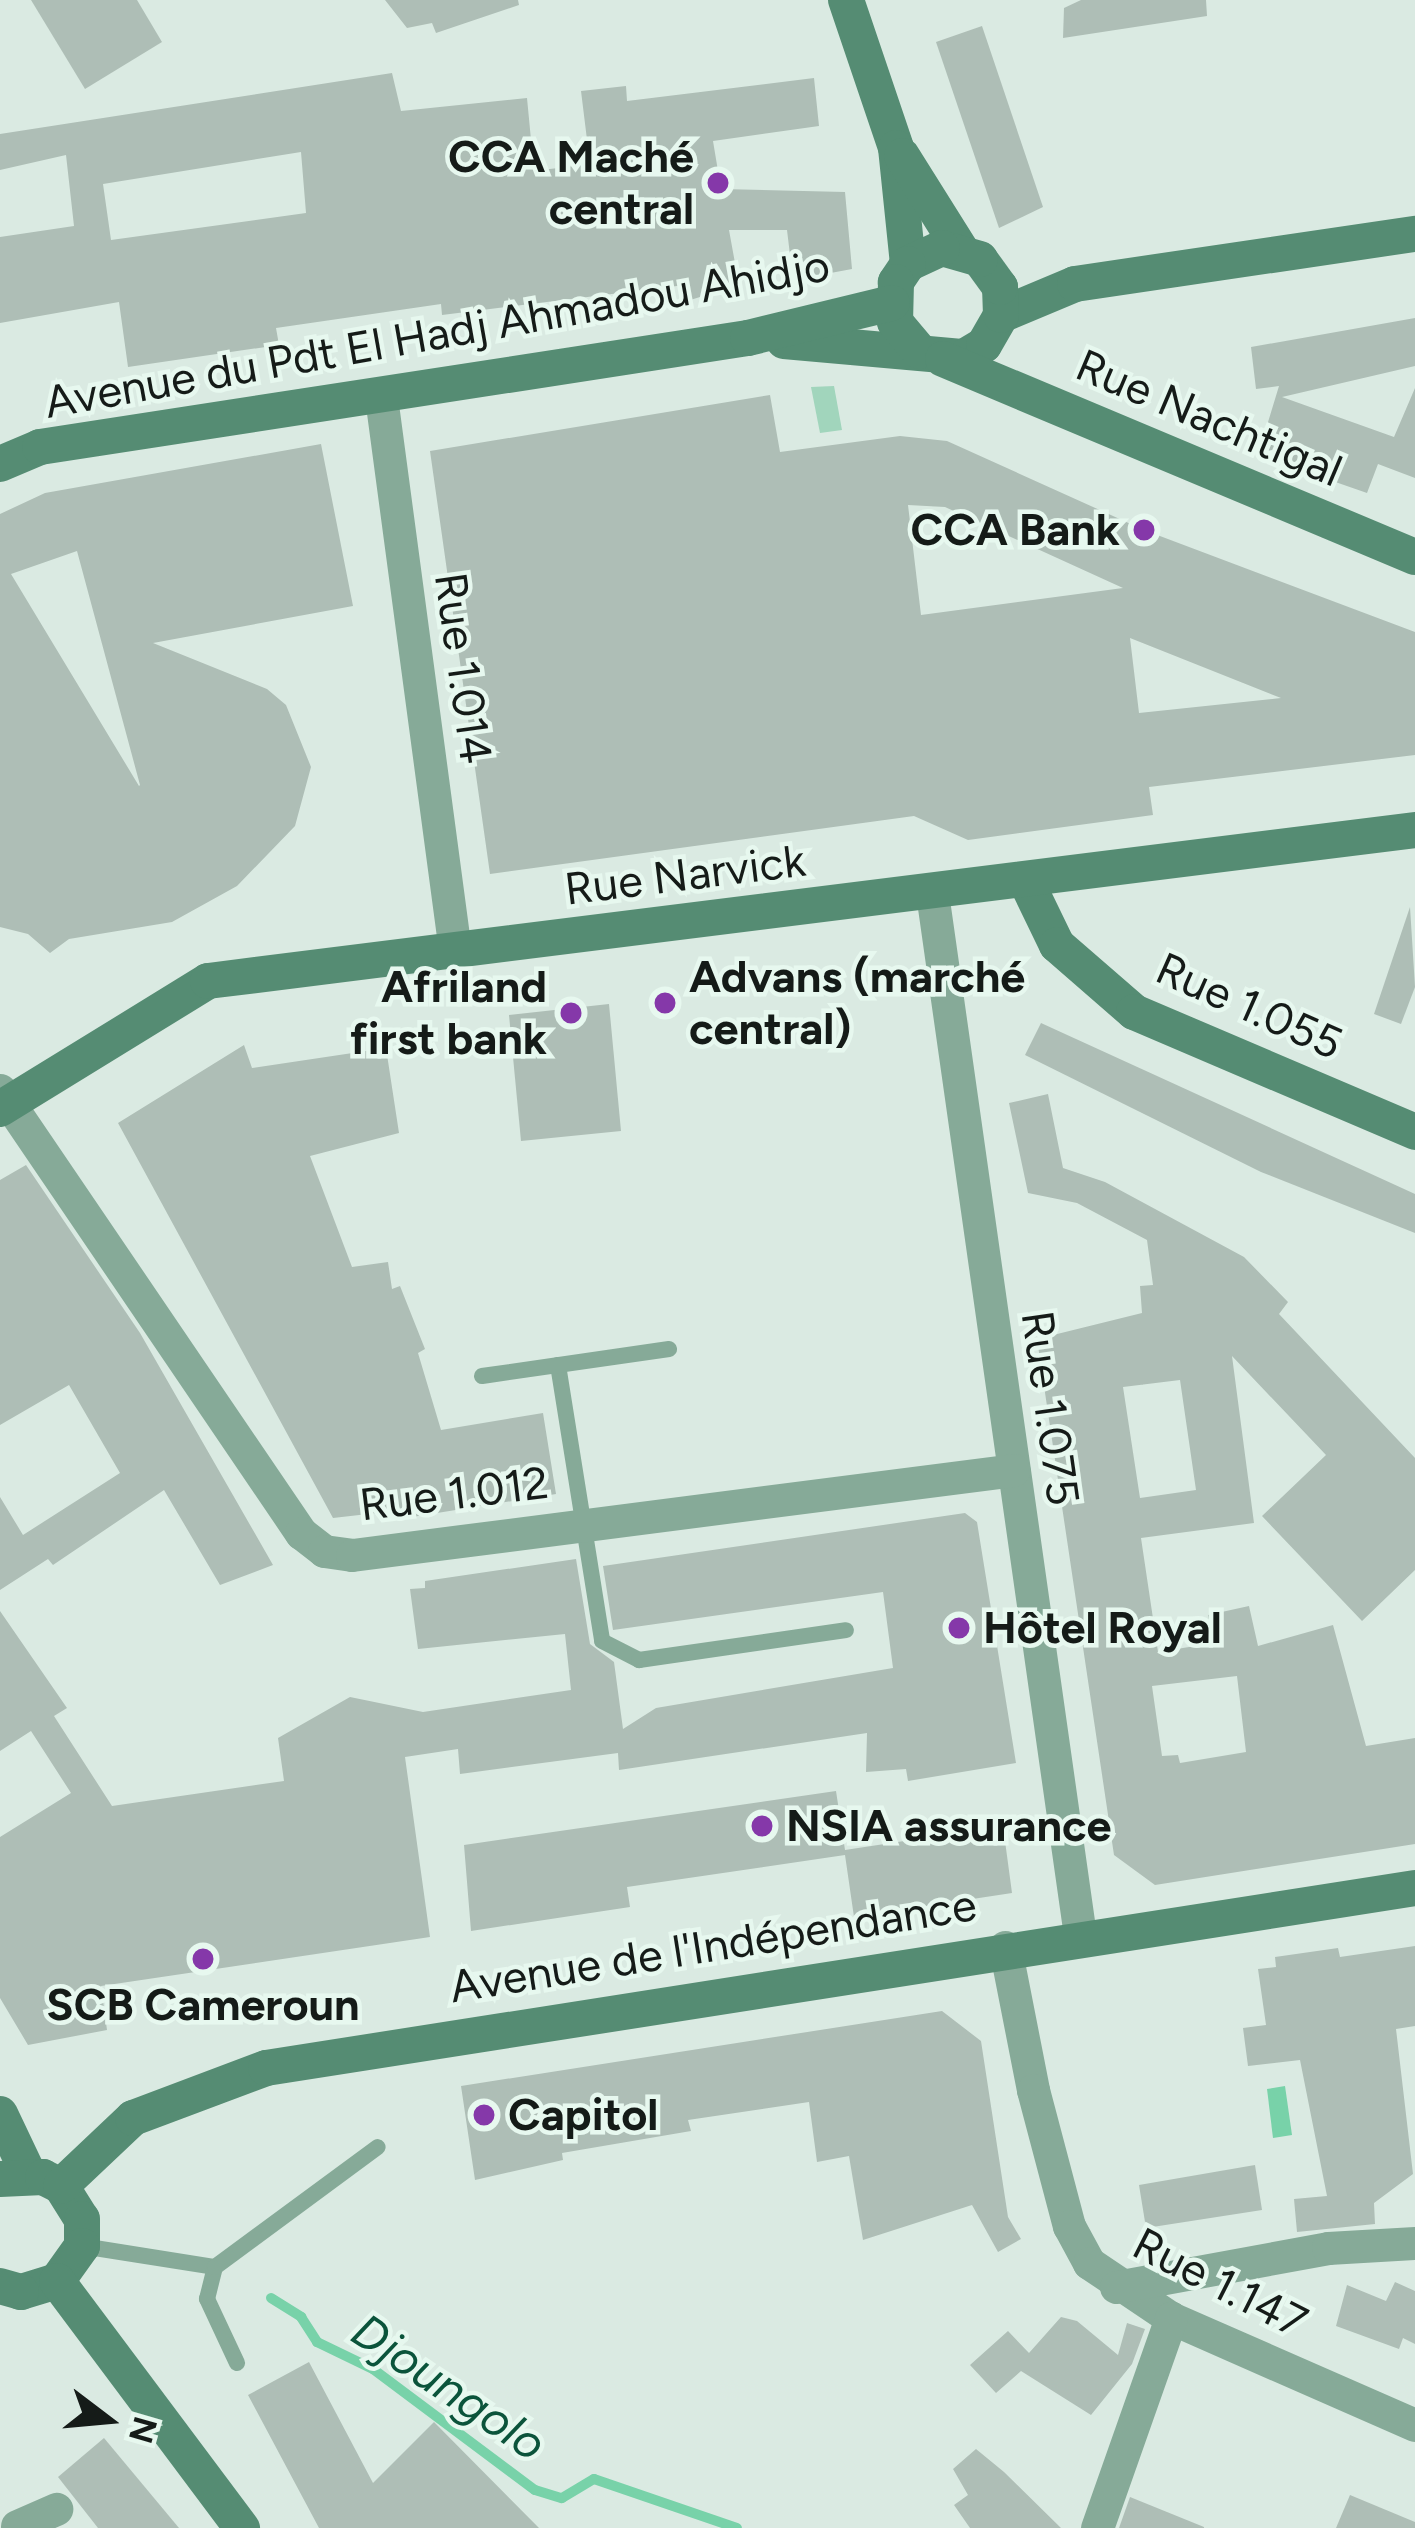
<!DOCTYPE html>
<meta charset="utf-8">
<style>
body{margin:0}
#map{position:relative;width:1415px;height:2528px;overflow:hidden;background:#daeae2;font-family:Figtree,sans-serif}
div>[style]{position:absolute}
.green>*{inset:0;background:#a1d5bc}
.water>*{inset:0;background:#78d2a9}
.stream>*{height:10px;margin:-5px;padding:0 5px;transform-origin:5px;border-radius:5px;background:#78d2a9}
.building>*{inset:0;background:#aebeb6}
.lane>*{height:16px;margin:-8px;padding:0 8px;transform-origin:8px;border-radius:8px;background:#86aa98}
.street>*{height:33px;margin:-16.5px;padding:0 16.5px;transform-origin:16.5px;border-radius:16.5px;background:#86aa98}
.secondary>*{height:36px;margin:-18px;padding:0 18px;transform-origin:18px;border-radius:18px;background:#558c73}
.dots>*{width:33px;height:33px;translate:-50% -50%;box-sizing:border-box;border:6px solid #e7f8ef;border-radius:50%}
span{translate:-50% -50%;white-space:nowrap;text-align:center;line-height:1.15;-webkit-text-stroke:9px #e7f8ef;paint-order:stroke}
.poi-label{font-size:45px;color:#151b18;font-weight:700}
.right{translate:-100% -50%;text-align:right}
.left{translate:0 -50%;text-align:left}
.street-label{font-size:45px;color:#151b18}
.water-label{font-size:48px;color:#0b543b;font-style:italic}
.north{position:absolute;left:48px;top:2360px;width:120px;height:120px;-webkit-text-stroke:9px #e7f8ef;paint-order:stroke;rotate:106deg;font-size:33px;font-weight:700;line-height:48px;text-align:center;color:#151b18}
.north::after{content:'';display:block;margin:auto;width:42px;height:54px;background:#151b18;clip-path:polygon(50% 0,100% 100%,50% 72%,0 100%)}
</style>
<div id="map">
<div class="green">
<div style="clip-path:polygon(834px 386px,842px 430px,820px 433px,811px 387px)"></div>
</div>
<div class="water">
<div style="clip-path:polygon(1285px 2086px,1292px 2135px,1273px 2138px,1267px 2089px)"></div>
</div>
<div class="stream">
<div style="left:271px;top:2298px;width:36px;rotate:32deg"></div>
<div style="left:301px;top:2317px;width:30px;rotate:57deg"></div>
<div style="left:317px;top:2342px;width:62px;rotate:25.7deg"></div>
<div style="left:373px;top:2369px;width:202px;rotate:36.8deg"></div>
<div style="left:535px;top:2490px;width:28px;rotate:17deg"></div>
<div style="left:562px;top:2498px;width:37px;rotate:-31deg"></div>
<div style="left:594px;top:2479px;width:151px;rotate:18.9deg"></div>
</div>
<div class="building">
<div style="clip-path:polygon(31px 0,137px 0,162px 42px,85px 89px)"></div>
<div style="clip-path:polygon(385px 0,518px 0,519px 5px,436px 33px,432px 23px,407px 28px)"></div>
<div style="clip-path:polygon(1081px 0,1206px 0,1207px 16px,1063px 38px,1064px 8px)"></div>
<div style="clip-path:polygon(982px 26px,1043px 207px,999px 228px,936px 42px)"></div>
<div style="clip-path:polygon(evenodd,392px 73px,401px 111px,527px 98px,534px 171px,590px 164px,581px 91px,626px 86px,627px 101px,814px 78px,819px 126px,713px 141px,721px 189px,845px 192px,852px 269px,793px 280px,787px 230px,729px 230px,739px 285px,687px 301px,685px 285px,442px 315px,441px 304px,276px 328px,279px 345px,128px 367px,119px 302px,0 323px,0 237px,74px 226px,66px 155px,0 170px,0 134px,392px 73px,301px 152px,306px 213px,111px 240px,103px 184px,301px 152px)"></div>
<div style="clip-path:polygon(1415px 318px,1415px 366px,1282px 397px,1394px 437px,1415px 388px,1415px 478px,1378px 464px,1367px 493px,1258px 455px,1279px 386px,1256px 389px,1251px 347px)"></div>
<div style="clip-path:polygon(evenodd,770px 395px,780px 452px,900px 436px,947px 441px,1144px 530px,1415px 632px,1415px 755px,1149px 787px,1153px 815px,968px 840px,914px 816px,490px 874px,430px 451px,770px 395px,908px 505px,945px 507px,1123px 588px,921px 615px,908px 505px,770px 395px,1130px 638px,1281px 698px,1139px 713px,1130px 638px)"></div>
<div style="clip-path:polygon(evenodd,321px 444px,353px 606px,153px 643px,267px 689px,286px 705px,311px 767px,295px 826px,237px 886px,172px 922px,69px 939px,50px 953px,28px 934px,0 927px,0 514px,45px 493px,321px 444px,77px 551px,140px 785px,139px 786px,11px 574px,77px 551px)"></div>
<div style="clip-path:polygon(1410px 907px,1415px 987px,1401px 1024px,1374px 1014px)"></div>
<div style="clip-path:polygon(609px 1004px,621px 1131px,521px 1141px,509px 1015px)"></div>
<div style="clip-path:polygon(1041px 1023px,1415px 1194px,1415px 1233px,1261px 1172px,1025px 1055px)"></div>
<div style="clip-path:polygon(244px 1045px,252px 1068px,386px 1048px,399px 1133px,310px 1156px,352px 1267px,388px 1262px,392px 1289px,400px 1286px,425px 1349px,418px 1353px,441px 1430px,543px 1413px,556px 1494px,406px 1518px,403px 1510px,333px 1518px,118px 1123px)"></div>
<div style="clip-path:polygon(evenodd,1048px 1094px,1063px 1168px,1105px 1182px,1244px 1257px,1288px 1302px,1279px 1314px,1415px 1458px,1415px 1570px,1362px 1621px,1262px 1516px,1326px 1455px,1232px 1356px,1254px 1523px,1141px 1538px,1158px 1652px,1214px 1643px,1208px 1615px,1249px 1606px,1258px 1646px,1333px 1625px,1366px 1746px,1415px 1738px,1415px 1844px,1155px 1885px,1114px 1855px,1037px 1339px,1142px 1313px,1140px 1286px,1153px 1285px,1147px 1240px,1077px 1203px,1028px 1193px,1009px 1103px,1048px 1094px,1180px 1380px,1196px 1490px,1140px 1498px,1123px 1387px,1180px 1380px,1048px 1094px,1237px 1676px,1246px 1752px,1180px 1763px,1178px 1755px,1162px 1756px,1152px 1686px,1237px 1676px)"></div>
<div style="clip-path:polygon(26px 1165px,140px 1333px,273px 1565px,220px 1585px,164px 1490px,53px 1565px,48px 1559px,0 1590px,0 1497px,23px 1535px,120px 1473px,69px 1385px,0 1425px,0 1180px)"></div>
<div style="clip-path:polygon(965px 1513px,977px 1522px,1016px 1763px,908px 1781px,906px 1769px,866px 1772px,867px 1733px,619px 1770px,618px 1753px,460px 1774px,458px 1749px,405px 1757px,430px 1937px,101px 1986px,107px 2030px,28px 2045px,0 1998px,0 1837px,71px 1793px,31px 1731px,0 1751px,0 1611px,67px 1708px,54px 1716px,112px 1806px,284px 1781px,278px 1738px,350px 1697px,423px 1712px,571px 1690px,565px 1634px,418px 1649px,410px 1589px,425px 1588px,425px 1581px,576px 1559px,590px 1644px,614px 1662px,623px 1729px,656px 1708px,893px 1668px,883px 1592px,613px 1630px,603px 1566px)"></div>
<div style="clip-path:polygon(836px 1791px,845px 1850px,1003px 1826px,1012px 1893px,854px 1917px,845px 1855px,627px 1887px,630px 1907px,471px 1931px,464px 1845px)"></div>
<div style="clip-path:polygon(1415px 1946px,1415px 2026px,1396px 2029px,1413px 2174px,1374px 2203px,1375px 2224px,1297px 2232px,1294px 2199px,1327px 2196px,1300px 2060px,1248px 2066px,1243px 2028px,1266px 2025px,1258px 1969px,1276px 1967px,1275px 1957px,1338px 1948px,1340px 1957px)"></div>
<div style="clip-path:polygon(942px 2011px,981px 2041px,1008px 2217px,1021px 2239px,998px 2252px,972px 2205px,863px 2240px,849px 2156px,817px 2162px,809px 2102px,688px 2120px,691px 2131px,562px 2153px,563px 2160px,475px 2180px,461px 2086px)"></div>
<div style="clip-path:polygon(1255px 2165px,1262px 2210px,1146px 2228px,1139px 2185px)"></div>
<div style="clip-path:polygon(1395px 2282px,1415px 2291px,1415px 2344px,1403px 2338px,1399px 2349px,1336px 2326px,1347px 2285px,1386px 2301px)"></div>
<div style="clip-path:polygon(1061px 2317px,1077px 2321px,1118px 2355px,1127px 2323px,1145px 2329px,1132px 2364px,1091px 2415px,1021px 2371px,996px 2393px,970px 2365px,1008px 2331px,1029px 2353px)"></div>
<div style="clip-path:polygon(309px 2362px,373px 2483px,434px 2422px,539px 2528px,319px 2528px,248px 2395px)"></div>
<div style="clip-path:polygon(104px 2438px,179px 2528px,98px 2528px,58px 2477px)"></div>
<div style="clip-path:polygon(976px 2449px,1004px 2472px,1061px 2528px,970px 2528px,954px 2505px,968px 2495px,953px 2469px)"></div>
<div style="clip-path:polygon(1350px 2495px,1415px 2522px,1415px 2528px,1336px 2528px)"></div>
<div style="clip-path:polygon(1130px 2497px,1204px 2527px,1204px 2528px,1119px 2528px)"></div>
</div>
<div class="lane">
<div style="left:558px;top:1365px;width:279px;rotate:80.9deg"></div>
<div style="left:602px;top:1641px;width:42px;rotate:27.2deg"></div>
<div style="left:639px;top:1660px;width:209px;rotate:-8.2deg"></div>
<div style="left:482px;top:1376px;width:189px;rotate:-8.2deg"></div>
<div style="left:82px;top:2246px;width:135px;rotate:9deg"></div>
<div style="left:237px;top:2363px;width:71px;rotate:-115.1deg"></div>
<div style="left:207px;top:2299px;width:33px;rotate:-76deg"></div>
<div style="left:215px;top:2267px;width:202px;rotate:-36.4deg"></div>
</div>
<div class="street">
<div style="left:381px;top:397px;width:559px;rotate:82.39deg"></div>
<div style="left:932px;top:893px;width:1053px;rotate:81.92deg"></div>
<div style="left:0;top:1090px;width:536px;rotate:55.81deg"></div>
<div style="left:301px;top:1533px;width:29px;rotate:38deg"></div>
<div style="left:324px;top:1551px;width:28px;rotate:8deg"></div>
<div style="left:352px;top:1555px;width:667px;rotate:-7.32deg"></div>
<div style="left:1005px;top:1947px;width:146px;rotate:78.9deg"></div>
<div style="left:1033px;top:2090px;width:141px;rotate:75.2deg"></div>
<div style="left:1069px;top:2226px;width:42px;rotate:61.6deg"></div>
<div style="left:1089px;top:2263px;width:99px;rotate:33.9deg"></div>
<div style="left:1171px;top:2318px;width:266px;rotate:23.7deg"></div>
<div style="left:1116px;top:2287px;width:216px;rotate:-10.4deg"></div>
<div style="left:1328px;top:2248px;width:87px;rotate:-3.3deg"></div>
<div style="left:17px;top:2526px;width:43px;rotate:-23.6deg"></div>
<div style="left:1097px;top:2528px;width:223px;rotate:-70.6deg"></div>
</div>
<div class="secondary">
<div style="left:846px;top:0;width:156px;rotate:71.3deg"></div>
<div style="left:896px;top:148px;width:117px;rotate:84.1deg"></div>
<div style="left:902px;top:156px;width:111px;rotate:57.9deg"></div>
<div style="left:1001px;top:315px;width:80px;rotate:-22.7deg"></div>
<div style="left:1075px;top:284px;width:344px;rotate:-8.4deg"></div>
<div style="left:784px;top:341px;width:181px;rotate:5.1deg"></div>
<div style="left:964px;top:357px;width:23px;rotate:-31deg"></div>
<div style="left:984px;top:345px;width:34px;rotate:-60deg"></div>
<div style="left:1001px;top:315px;width:28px;rotate:-92deg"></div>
<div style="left:1000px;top:287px;width:34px;rotate:-126deg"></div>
<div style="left:980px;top:259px;width:40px;rotate:-164deg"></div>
<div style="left:942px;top:248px;width:38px;rotate:155deg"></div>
<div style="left:908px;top:264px;width:22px;rotate:124deg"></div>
<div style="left:896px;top:282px;width:40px;rotate:91.4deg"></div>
<div style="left:895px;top:322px;width:38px;rotate:50deg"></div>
<div style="left:943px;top:359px;width:512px;rotate:22.76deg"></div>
<div style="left:0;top:464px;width:43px;rotate:-23deg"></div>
<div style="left:40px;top:447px;width:716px;rotate:-8.75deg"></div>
<div style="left:748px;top:338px;width:148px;rotate:-13.7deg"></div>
<div style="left:1026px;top:881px;width:71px;rotate:64.2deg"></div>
<div style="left:1057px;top:945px;width:102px;rotate:41deg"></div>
<div style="left:1134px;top:1012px;width:306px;rotate:23.1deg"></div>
<div style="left:0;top:1109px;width:244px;rotate:-31.6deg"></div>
<div style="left:208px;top:981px;width:1216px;rotate:-7.13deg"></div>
<div style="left:0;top:2114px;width:65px;rotate:64.6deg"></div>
<div style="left:0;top:2179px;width:43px;rotate:-2.7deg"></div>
<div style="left:43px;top:2177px;width:20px;rotate:27deg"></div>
<div style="left:61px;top:2186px;width:39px;rotate:58deg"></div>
<div style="left:82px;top:2219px;width:27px;rotate:90deg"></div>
<div style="left:82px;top:2246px;width:43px;rotate:125.5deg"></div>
<div style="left:57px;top:2281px;width:38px;rotate:163deg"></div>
<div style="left:21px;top:2292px;width:22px;rotate:-164deg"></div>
<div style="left:61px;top:2186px;width:99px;rotate:-43.4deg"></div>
<div style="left:133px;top:2118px;width:142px;rotate:-20.6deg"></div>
<div style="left:266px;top:2068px;width:1163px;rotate:-8.9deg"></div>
<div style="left:57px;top:2281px;width:309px;rotate:53.2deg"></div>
</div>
<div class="dots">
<div style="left:718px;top:183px;background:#8538a9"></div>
<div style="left:1144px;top:530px;background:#8538a9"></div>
<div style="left:665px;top:1003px;background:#8538a9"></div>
<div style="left:571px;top:1013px;background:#8538a9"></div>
<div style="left:959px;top:1628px;background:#8538a9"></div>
<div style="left:762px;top:1826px;background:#8538a9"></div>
<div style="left:203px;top:1959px;background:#8538a9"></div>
<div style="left:484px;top:2115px;background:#8538a9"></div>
</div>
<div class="poi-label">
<span class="right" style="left:694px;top:183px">CCA Maché<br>central</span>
<span class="right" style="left:1120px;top:530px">CCA Bank</span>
<span class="left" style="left:689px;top:1003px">Advans (marché<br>central)</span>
<span class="right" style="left:547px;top:1013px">Afriland<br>first bank</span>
<span class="left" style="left:983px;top:1628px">Hôtel Royal</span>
<span class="left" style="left:786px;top:1826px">NSIA assurance</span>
<span style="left:203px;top:2005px">SCB Cameroun</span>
<span class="left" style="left:508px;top:2115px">Capitol</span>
</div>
<div class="street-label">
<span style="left:437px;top:334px;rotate:-10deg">Avenue du Pdt El Hadj Ahmadou Ahidjo</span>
<span style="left:1209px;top:418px;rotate:23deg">Rue Nachtigal</span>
<span style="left:463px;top:668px;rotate:82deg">Rue 1.014</span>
<span style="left:685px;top:875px;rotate:-7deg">Rue Narvick</span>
<span style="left:1249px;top:1006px;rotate:24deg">Rue 1.055</span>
<span style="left:1050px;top:1408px;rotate:82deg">Rue 1.075</span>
<span style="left:454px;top:1494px;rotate:-7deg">Rue 1.012</span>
<span style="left:713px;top:1946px;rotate:-9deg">Avenue de l'Indépendance</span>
<span style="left:1220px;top:2283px;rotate:27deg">Rue 1.147</span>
</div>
<div class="water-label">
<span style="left:449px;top:2387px;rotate:34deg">Djoungolo</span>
</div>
<div class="north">N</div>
</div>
